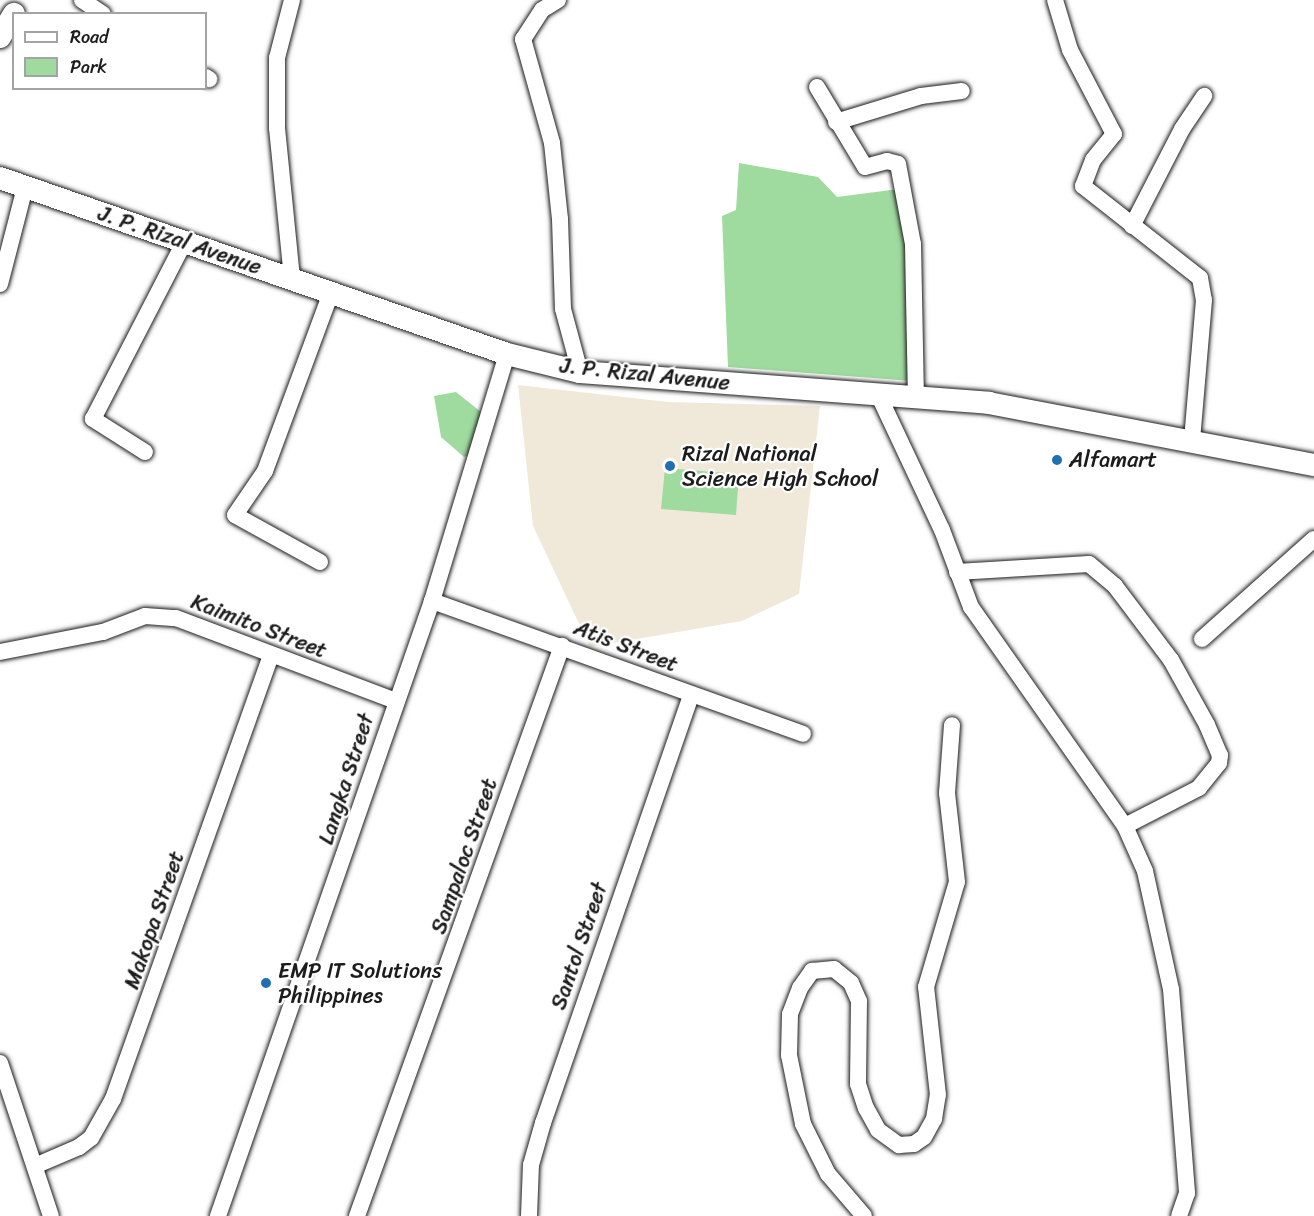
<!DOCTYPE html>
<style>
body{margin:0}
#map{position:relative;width:1314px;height:1216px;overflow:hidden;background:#fff;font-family:Sriracha,sans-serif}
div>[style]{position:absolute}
.built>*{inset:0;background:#f0e9da}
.green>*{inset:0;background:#9fda9f}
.roads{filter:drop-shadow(0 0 2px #1c1c1c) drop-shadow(0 0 2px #1c1c1c)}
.street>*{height:16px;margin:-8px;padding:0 8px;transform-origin:8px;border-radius:8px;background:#fff}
.secondary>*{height:22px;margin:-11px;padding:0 11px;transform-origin:11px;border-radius:11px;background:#fff}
.dots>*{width:16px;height:16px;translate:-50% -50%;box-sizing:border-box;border:3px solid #fff;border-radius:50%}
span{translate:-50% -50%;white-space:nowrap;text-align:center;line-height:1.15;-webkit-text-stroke:4.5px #fff;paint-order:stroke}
.street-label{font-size:22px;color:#1c1c1c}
.poi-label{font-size:22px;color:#1c1c1c}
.left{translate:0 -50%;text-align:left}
.legend{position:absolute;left:12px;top:12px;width:195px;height:78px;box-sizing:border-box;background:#fff;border:2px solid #a4a4a4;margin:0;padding:8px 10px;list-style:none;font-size:18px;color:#1c1c1c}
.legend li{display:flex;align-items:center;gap:12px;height:30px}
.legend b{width:30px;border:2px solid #a4a4a4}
</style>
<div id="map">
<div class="built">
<div style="clip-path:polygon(518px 385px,668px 402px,820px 406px,799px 594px,742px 621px,590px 647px,533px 526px)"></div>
</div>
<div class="green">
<div style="clip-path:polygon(739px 163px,818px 177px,837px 197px,899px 189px,905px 219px,912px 381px,728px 367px,722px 216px,736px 210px)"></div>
<div style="clip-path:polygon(456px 392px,481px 412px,473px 453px,464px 457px,441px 437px,434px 396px)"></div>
<div style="clip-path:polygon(665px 468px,739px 474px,736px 515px,661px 509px)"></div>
</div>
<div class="roads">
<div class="street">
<div style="left:82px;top:0;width:25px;rotate:34deg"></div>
<div style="left:292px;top:0;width:60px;rotate:104.5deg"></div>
<div style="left:277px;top:58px;width:70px;rotate:90deg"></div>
<div style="left:277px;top:128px;width:151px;rotate:84.3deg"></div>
<div style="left:558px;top:0;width:19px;rotate:148deg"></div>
<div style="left:542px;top:10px;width:35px;rotate:123deg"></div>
<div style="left:523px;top:39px;width:108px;rotate:74.4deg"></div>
<div style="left:552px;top:143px;width:76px;rotate:84deg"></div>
<div style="left:560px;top:219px;width:90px;rotate:88.1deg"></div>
<div style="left:563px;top:309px;width:65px;rotate:74.9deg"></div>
<div style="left:1055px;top:0;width:52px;rotate:73.3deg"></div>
<div style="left:1070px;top:50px;width:95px;rotate:62.4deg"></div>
<div style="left:1114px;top:134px;width:33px;rotate:129deg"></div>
<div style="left:1093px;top:160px;width:28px;rotate:111deg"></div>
<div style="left:1083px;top:186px;width:149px;rotate:38.2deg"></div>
<div style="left:1200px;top:278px;width:22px;rotate:80deg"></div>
<div style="left:1204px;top:300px;width:141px;rotate:94.9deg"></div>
<div style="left:206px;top:77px;width:4px;rotate:34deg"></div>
<div style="left:817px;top:87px;width:93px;rotate:59deg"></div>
<div style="left:865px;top:167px;width:23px;rotate:-15deg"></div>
<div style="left:887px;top:161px;width:11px;rotate:15deg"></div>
<div style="left:898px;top:164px;width:81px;rotate:79.4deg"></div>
<div style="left:913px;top:244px;width:154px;rotate:88.9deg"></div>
<div style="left:836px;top:122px;width:89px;rotate:-17deg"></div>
<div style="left:921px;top:96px;width:41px;rotate:-7deg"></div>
<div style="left:1132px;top:226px;width:109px;rotate:-62.7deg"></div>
<div style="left:1182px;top:129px;width:40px;rotate:-56deg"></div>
<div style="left:0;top:284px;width:100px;rotate:-75.5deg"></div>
<div style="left:878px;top:394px;width:150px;rotate:64.8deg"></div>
<div style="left:942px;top:530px;width:82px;rotate:69.4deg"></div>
<div style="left:971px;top:607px;width:268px;rotate:54.9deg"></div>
<div style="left:1125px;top:826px;width:49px;rotate:66deg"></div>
<div style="left:1145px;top:871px;width:121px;rotate:77.6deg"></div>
<div style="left:1171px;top:989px;width:205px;rotate:85.5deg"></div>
<div style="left:1187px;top:1193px;width:24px;rotate:109deg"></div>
<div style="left:145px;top:452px;width:62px;rotate:-147.6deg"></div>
<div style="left:93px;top:419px;width:200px;rotate:-62.7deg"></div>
<div style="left:320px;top:562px;width:97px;rotate:-151.1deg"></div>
<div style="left:235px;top:515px;width:53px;rotate:-55.7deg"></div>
<div style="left:265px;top:471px;width:188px;rotate:-69.7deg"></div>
<div style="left:957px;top:572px;width:132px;rotate:-3.5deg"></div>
<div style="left:1089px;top:564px;width:34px;rotate:40deg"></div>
<div style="left:1115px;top:586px;width:93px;rotate:52.9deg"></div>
<div style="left:1171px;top:660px;width:74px;rotate:61deg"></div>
<div style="left:1207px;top:725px;width:33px;rotate:67deg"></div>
<div style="left:1220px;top:755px;width:8px;rotate:97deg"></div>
<div style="left:1219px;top:763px;width:32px;rotate:129deg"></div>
<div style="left:1199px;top:788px;width:83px;rotate:152.8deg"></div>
<div style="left:432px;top:601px;width:394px;rotate:19.7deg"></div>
<div style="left:1202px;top:639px;width:150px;rotate:-41.8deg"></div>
<div style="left:0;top:652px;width:105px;rotate:-11deg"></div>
<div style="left:103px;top:632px;width:45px;rotate:-20.9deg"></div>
<div style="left:145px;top:616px;width:31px;rotate:4deg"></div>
<div style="left:176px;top:618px;width:235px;rotate:20.7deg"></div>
<div style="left:0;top:1063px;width:161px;rotate:71.6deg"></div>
<div style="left:37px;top:1165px;width:46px;rotate:-23.2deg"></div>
<div style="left:79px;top:1147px;width:15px;rotate:-37deg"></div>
<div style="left:91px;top:1138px;width:45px;rotate:-60.6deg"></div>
<div style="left:113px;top:1099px;width:471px;rotate:-70.4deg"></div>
<div style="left:218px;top:1216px;width:651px;rotate:-70.81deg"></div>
<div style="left:432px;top:601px;width:258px;rotate:-73.1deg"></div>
<div style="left:357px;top:1216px;width:606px;rotate:-70.22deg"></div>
<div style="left:529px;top:1216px;width:51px;rotate:-87.8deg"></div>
<div style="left:531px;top:1165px;width:44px;rotate:-74.1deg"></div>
<div style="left:543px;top:1123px;width:453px;rotate:-70.9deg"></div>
<div style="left:864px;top:1216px;width:55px;rotate:-130.6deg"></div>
<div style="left:828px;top:1174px;width:56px;rotate:-116.6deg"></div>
<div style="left:803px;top:1124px;width:70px;rotate:-101.5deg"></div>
<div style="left:789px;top:1055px;width:41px;rotate:-88.6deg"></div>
<div style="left:790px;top:1014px;width:28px;rotate:-69deg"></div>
<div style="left:800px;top:988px;width:21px;rotate:-55deg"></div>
<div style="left:812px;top:971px;width:22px;rotate:-5deg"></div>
<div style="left:834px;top:969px;width:22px;rotate:39deg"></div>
<div style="left:851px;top:983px;width:20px;rotate:66deg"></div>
<div style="left:859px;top:1001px;width:83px;rotate:90.7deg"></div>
<div style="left:858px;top:1084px;width:25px;rotate:72deg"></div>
<div style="left:866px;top:1108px;width:25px;rotate:61deg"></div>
<div style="left:878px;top:1130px;width:26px;rotate:36deg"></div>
<div style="left:899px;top:1145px;width:15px;rotate:-4deg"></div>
<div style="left:914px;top:1144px;width:12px;rotate:-35deg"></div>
<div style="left:924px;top:1137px;width:21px;rotate:-61deg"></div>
<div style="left:934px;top:1119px;width:24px;rotate:-81deg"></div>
<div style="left:938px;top:1095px;width:109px;rotate:-96.3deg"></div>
<div style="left:926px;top:987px;width:109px;rotate:-73.6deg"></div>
<div style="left:957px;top:882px;width:90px;rotate:-96.4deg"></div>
<div style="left:947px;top:793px;width:68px;rotate:-85.8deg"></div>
</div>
<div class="secondary">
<div style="left:0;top:37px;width:27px;rotate:-59deg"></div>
<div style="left:0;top:178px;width:537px;rotate:19.14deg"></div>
<div style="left:507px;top:354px;width:75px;rotate:13.9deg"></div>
<div style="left:580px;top:372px;width:410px;rotate:4.3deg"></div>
<div style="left:989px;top:403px;width:331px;rotate:10.8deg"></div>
</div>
</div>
<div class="dots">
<div style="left:1057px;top:460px;background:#1f6fb2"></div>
<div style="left:670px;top:466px;background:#1f6fb2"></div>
<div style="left:266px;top:983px;background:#1f6fb2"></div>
</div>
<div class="street-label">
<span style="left:180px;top:240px;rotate:19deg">J. P. Rizal Avenue</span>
<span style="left:645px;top:374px;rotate:6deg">J. P. Rizal Avenue</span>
<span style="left:259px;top:626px;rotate:21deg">Kaimito Street</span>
<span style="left:626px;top:646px;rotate:21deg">Atis Street</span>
<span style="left:346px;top:779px;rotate:-72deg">Langka Street</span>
<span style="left:464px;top:856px;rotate:-71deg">Sampaloc Street</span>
<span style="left:154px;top:920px;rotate:-71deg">Makopa Street</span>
<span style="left:579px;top:946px;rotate:-71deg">Santol Street</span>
</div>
<div class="poi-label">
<span class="left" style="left:682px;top:466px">Rizal National<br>Science High School</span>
<span class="left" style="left:1069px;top:460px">Alfamart</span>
<span class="left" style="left:278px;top:983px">EMP IT Solutions<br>Philippines</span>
</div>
<ul class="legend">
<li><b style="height:8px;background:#fff"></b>Road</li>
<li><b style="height:16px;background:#9fda9f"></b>Park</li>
</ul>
</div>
